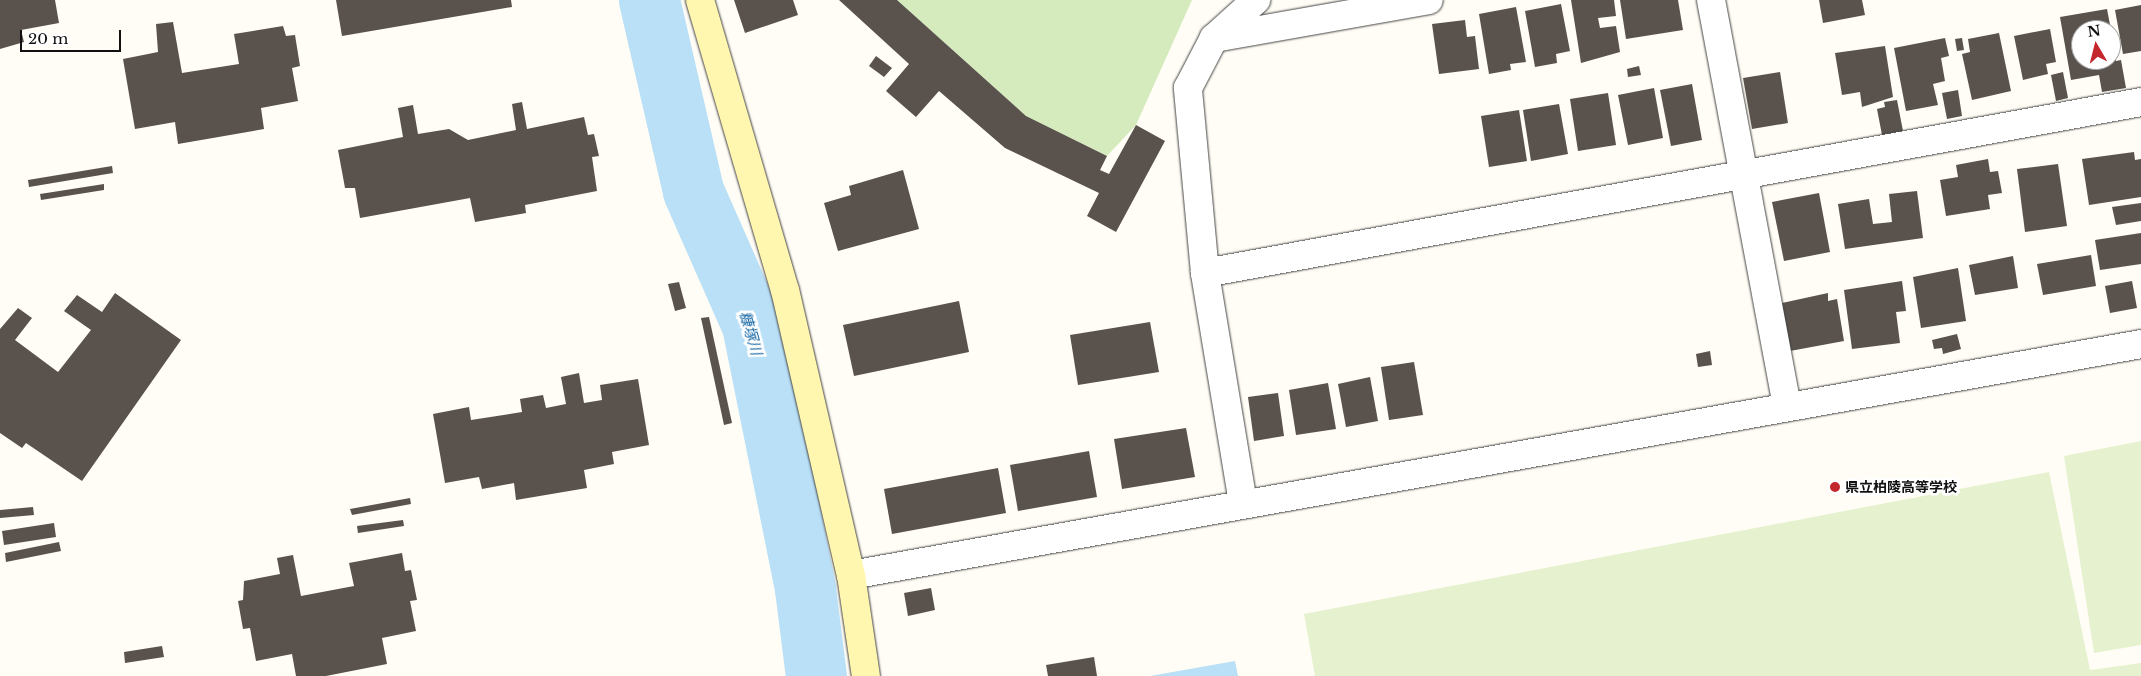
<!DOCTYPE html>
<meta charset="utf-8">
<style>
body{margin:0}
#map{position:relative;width:2141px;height:676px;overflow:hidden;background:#fffdf5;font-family:"Libre Baskerville","Noto Sans JP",serif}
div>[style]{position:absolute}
.green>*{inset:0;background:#d5ebbd}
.pitch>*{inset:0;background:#e6f2cf}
.water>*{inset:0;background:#b9e0f7}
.river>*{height:61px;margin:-30.5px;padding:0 30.5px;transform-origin:30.5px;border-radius:30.5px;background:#b9e0f7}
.building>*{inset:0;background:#5a524d}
.roads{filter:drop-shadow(0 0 1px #444) drop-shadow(0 0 1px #444)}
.street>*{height:28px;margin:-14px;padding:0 14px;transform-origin:14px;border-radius:14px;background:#fff}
.secondary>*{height:28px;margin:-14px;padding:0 14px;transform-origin:14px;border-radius:14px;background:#fff6b0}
.dots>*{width:14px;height:14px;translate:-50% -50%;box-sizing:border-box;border:2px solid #fff;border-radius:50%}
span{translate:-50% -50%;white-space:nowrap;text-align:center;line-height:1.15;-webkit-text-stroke:5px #fff;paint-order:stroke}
.poi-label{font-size:14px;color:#111;font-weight:700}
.left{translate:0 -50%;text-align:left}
.water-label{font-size:15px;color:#1768a6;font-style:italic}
.north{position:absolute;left:2071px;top:20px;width:50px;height:50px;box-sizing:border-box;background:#fff;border:1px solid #a0a0a0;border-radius:50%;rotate:352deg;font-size:14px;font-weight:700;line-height:20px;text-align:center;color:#111}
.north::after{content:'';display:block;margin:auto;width:18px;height:22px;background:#c4262e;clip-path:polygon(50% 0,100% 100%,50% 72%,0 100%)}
.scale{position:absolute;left:20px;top:30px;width:101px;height:22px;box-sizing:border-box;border:2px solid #111;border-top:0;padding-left:6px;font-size:15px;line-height:18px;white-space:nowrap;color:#111;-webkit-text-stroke:4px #fff;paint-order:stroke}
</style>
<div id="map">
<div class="green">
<div style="clip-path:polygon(897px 0,1192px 0,1136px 125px,1107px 156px,1026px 116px)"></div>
</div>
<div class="pitch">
<div style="clip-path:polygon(2141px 441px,2141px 645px,2094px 653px,2064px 456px)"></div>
<div style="clip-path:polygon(2049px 472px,2090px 670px,2141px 663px,2141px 676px,1315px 676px,1304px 614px)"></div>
</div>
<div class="water">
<div style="clip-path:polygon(1235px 661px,1238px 676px,1150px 676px)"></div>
</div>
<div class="river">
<div style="left:649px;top:0;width:196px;rotate:77deg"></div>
<div style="left:693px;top:191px;width:146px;rotate:66.2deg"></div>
<div style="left:752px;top:325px;width:269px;rotate:78.6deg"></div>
<div style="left:805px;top:589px;width:88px;rotate:82.8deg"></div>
</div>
<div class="building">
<div style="clip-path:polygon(0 0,55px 0,59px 23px,21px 30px,24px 42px,0 49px)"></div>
<div style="clip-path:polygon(336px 0,511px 0,512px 7px,342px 36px)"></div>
<div style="clip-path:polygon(734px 0,793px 0,798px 15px,745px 33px)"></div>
<div style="clip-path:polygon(839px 0,897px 0,1026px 116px,1107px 156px,1100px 170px,1109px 174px,1136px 125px,1165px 141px,1116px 232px,1087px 216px,1099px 193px,1005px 148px,939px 91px,916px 117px,886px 91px,909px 64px)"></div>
<div style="clip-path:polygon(1571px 0,1614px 0,1616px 16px,1598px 18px,1600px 28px,1616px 26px,1620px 52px,1581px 63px)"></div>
<div style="clip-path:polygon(1620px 0,1678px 0,1683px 30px,1626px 39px)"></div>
<div style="clip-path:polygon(1819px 0,1862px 0,1865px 15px,1823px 23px)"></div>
<div style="clip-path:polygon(1561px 4px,1570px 51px,1556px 54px,1557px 63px,1535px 67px,1525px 11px)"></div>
<div style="clip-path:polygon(2141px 5px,2141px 51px,2123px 54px,2115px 10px)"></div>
<div style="clip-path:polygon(1516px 7px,1526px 62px,1510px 64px,1511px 70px,1489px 74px,1479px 14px)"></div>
<div style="clip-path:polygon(2107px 9px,2111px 30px,2081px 30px,2081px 60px,2111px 60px,2112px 37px,2116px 61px,2121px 60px,2126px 88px,2102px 92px,2099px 75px,2071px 80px,2060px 17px)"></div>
<div style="clip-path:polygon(1465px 20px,1467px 37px,1475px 36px,1479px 69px,1439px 74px,1432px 24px)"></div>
<div style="clip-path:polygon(173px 22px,182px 73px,239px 64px,234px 34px,283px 26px,286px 36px,295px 35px,300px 66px,292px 68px,298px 101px,261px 108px,264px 129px,178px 144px,175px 122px,135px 129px,123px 59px,158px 52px,156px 24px)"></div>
<div style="clip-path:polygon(2050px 29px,2056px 62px,2046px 64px,2048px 74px,2023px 80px,2014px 36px)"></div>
<div style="clip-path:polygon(1999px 33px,2011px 91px,1972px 100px,1962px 54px,1970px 52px,1968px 39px)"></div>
<div style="clip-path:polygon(1945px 38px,1949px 56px,1941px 58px,1945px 81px,1933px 84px,1938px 105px,1906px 111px,1894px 48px)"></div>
<div style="clip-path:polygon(1962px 38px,1964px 50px,1957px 51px,1955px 39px)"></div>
<div style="clip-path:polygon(1885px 46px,1893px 97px,1862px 107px,1860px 92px,1842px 95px,1835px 53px)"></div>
<div style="clip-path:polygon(876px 56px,892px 68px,884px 77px,869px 66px)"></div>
<div style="clip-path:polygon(1639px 66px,1641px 75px,1628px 77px,1627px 69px)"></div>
<div style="clip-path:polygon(1780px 72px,1788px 123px,1752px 129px,1743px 78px)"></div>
<div style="clip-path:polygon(2063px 72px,2068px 98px,2056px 101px,2051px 75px)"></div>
<div style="clip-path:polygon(1692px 84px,1702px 140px,1671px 146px,1660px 90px)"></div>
<div style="clip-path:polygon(1654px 88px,1663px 138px,1628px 145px,1618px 95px)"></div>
<div style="clip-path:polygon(1958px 90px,1962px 116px,1947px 119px,1942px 93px)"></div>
<div style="clip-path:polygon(1608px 93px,1616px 145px,1578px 151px,1570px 99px)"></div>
<div style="clip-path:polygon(1897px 100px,1903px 131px,1882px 135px,1877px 109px,1885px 107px,1884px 102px)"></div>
<div style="clip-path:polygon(522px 102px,527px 129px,584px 117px,588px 135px,594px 134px,599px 156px,592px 157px,597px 191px,525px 205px,526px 213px,475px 222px,470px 198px,360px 218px,355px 188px,345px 188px,338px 150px,403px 137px,398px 108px,413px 105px,418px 134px,449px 129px,468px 140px,516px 130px,512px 104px)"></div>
<div style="clip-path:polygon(1559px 104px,1568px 154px,1531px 161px,1523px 110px)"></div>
<div style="clip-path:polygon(1519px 110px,1527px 161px,1489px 167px,1481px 116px)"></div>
<div style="clip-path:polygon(2134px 152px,2135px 160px,2141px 159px,2141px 197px,2089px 205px,2082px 159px)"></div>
<div style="clip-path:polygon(1988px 159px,1990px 172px,1998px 171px,2002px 193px,1988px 195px,1990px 209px,1946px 216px,1940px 180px,1958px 177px,1956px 165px)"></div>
<div style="clip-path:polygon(2058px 164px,2067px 226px,2025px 232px,2017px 169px)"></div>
<div style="clip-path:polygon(112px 166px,113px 173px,29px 187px,28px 180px)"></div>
<div style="clip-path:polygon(903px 170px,919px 229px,838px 251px,824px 203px,851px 195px,849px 186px)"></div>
<div style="clip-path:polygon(104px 184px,104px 190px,41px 200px,40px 194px)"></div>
<div style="clip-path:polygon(1917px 191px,1923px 238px,1845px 249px,1838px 204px,1869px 199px,1873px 224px,1892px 222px,1889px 194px)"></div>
<div style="clip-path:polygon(1819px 193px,1830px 252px,1784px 261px,1772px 202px)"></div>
<div style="clip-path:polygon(2141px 203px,2141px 221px,2116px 225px,2112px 207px)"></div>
<div style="clip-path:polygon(2141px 233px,2141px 264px,2100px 270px,2095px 240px)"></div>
<div style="clip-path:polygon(2091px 255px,2096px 286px,2043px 295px,2037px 264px)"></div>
<div style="clip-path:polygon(2013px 256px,2018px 288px,1975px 295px,1969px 265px)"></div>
<div style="clip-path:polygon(1958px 268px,1966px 321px,1921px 328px,1913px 277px)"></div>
<div style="clip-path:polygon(1902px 281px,1906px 311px,1896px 312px,1900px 343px,1852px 349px,1844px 290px)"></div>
<div style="clip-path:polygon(2132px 281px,2137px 308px,2110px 313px,2105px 286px)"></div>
<div style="clip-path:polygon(679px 282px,686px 308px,675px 311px,668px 284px)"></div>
<div style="clip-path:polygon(115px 293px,181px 340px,82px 481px,26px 443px,22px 448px,0 433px,0 329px,18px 308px,32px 318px,15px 340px,58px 372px,91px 330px,64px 311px,77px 295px,102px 312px)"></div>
<div style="clip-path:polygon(1828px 293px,1828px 301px,1837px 299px,1844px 341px,1790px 351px,1782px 303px)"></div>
<div style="clip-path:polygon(959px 301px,969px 352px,854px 376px,843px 325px)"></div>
<div style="clip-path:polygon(709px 317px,732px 423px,724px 425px,701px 318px)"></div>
<div style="clip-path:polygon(1150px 322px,1159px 372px,1078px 385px,1070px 335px)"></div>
<div style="clip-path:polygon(1957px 334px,1961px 349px,1943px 354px,1942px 348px,1934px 349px,1932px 340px)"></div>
<div style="clip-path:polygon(1710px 351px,1712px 365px,1698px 367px,1696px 354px)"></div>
<div style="clip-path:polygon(1414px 362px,1423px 415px,1389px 420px,1381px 367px)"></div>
<div style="clip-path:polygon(579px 373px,584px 403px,602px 400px,600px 385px,638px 379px,649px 445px,612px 452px,614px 464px,584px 470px,587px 488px,516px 500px,514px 483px,482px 489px,479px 477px,445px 483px,433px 414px,469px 407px,471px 420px,522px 412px,520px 399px,543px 395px,546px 408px,566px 404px,561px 377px)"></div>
<div style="clip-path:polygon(1370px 377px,1378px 421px,1346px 427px,1338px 384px)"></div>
<div style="clip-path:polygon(1328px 383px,1336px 429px,1296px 435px,1289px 390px)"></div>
<div style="clip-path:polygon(1278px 393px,1284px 436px,1254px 441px,1248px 397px)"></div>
<div style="clip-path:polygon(1186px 428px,1195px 477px,1122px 489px,1114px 439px)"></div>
<div style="clip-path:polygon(1089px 451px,1097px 497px,1018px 511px,1010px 465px)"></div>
<div style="clip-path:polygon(998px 468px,1006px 513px,892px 534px,884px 489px)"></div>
<div style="clip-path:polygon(410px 498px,411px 504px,352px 515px,350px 509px)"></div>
<div style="clip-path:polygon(33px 507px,34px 515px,0 518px,0 510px)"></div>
<div style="clip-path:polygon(403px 520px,404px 526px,358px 533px,357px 526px)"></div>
<div style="clip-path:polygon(54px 523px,56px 537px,4px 545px,2px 531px)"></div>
<div style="clip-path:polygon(59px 542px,61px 551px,6px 562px,5px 553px)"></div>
<div style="clip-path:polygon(402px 553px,405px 571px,411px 570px,417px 600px,410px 601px,416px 631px,382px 638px,387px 664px,326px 676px,296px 676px,292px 654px,256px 661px,250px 628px,243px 629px,238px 601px,243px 600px,244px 581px,280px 574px,277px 558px,293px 555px,301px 596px,354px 586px,349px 563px)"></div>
<div style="clip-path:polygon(931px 588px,935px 610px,908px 616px,904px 593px)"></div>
<div style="clip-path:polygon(162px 646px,164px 657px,125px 663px,124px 652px)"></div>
<div style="clip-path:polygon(1094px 657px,1097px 676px,1048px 676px,1046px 665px)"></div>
</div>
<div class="roads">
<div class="street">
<div style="left:1711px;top:0;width:412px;rotate:79.4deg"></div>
<div style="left:1214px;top:38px;width:57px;rotate:-42.1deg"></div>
<div style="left:1205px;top:273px;width:951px;rotate:-10.35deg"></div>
<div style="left:1243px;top:503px;width:233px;rotate:-99.4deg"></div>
<div style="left:1205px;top:273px;width:186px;rotate:-95.3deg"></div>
<div style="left:1188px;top:88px;width:56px;rotate:-62.5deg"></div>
<div style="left:1214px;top:38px;width:218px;rotate:-10deg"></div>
<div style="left:851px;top:575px;width:1311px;rotate:-10.15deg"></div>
</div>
<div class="secondary">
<div style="left:700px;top:0;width:302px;rotate:73.7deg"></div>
<div style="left:785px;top:290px;width:293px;rotate:77deg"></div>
<div style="left:851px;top:575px;width:102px;rotate:81.6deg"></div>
</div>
</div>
<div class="dots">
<div style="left:1835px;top:487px;background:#c4262e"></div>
</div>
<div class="poi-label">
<span class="left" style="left:1845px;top:487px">県立柏陵高等学校</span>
</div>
<div class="water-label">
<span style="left:751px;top:333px;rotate:74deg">糠塚川</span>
</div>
<div class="north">N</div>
<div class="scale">20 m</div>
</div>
